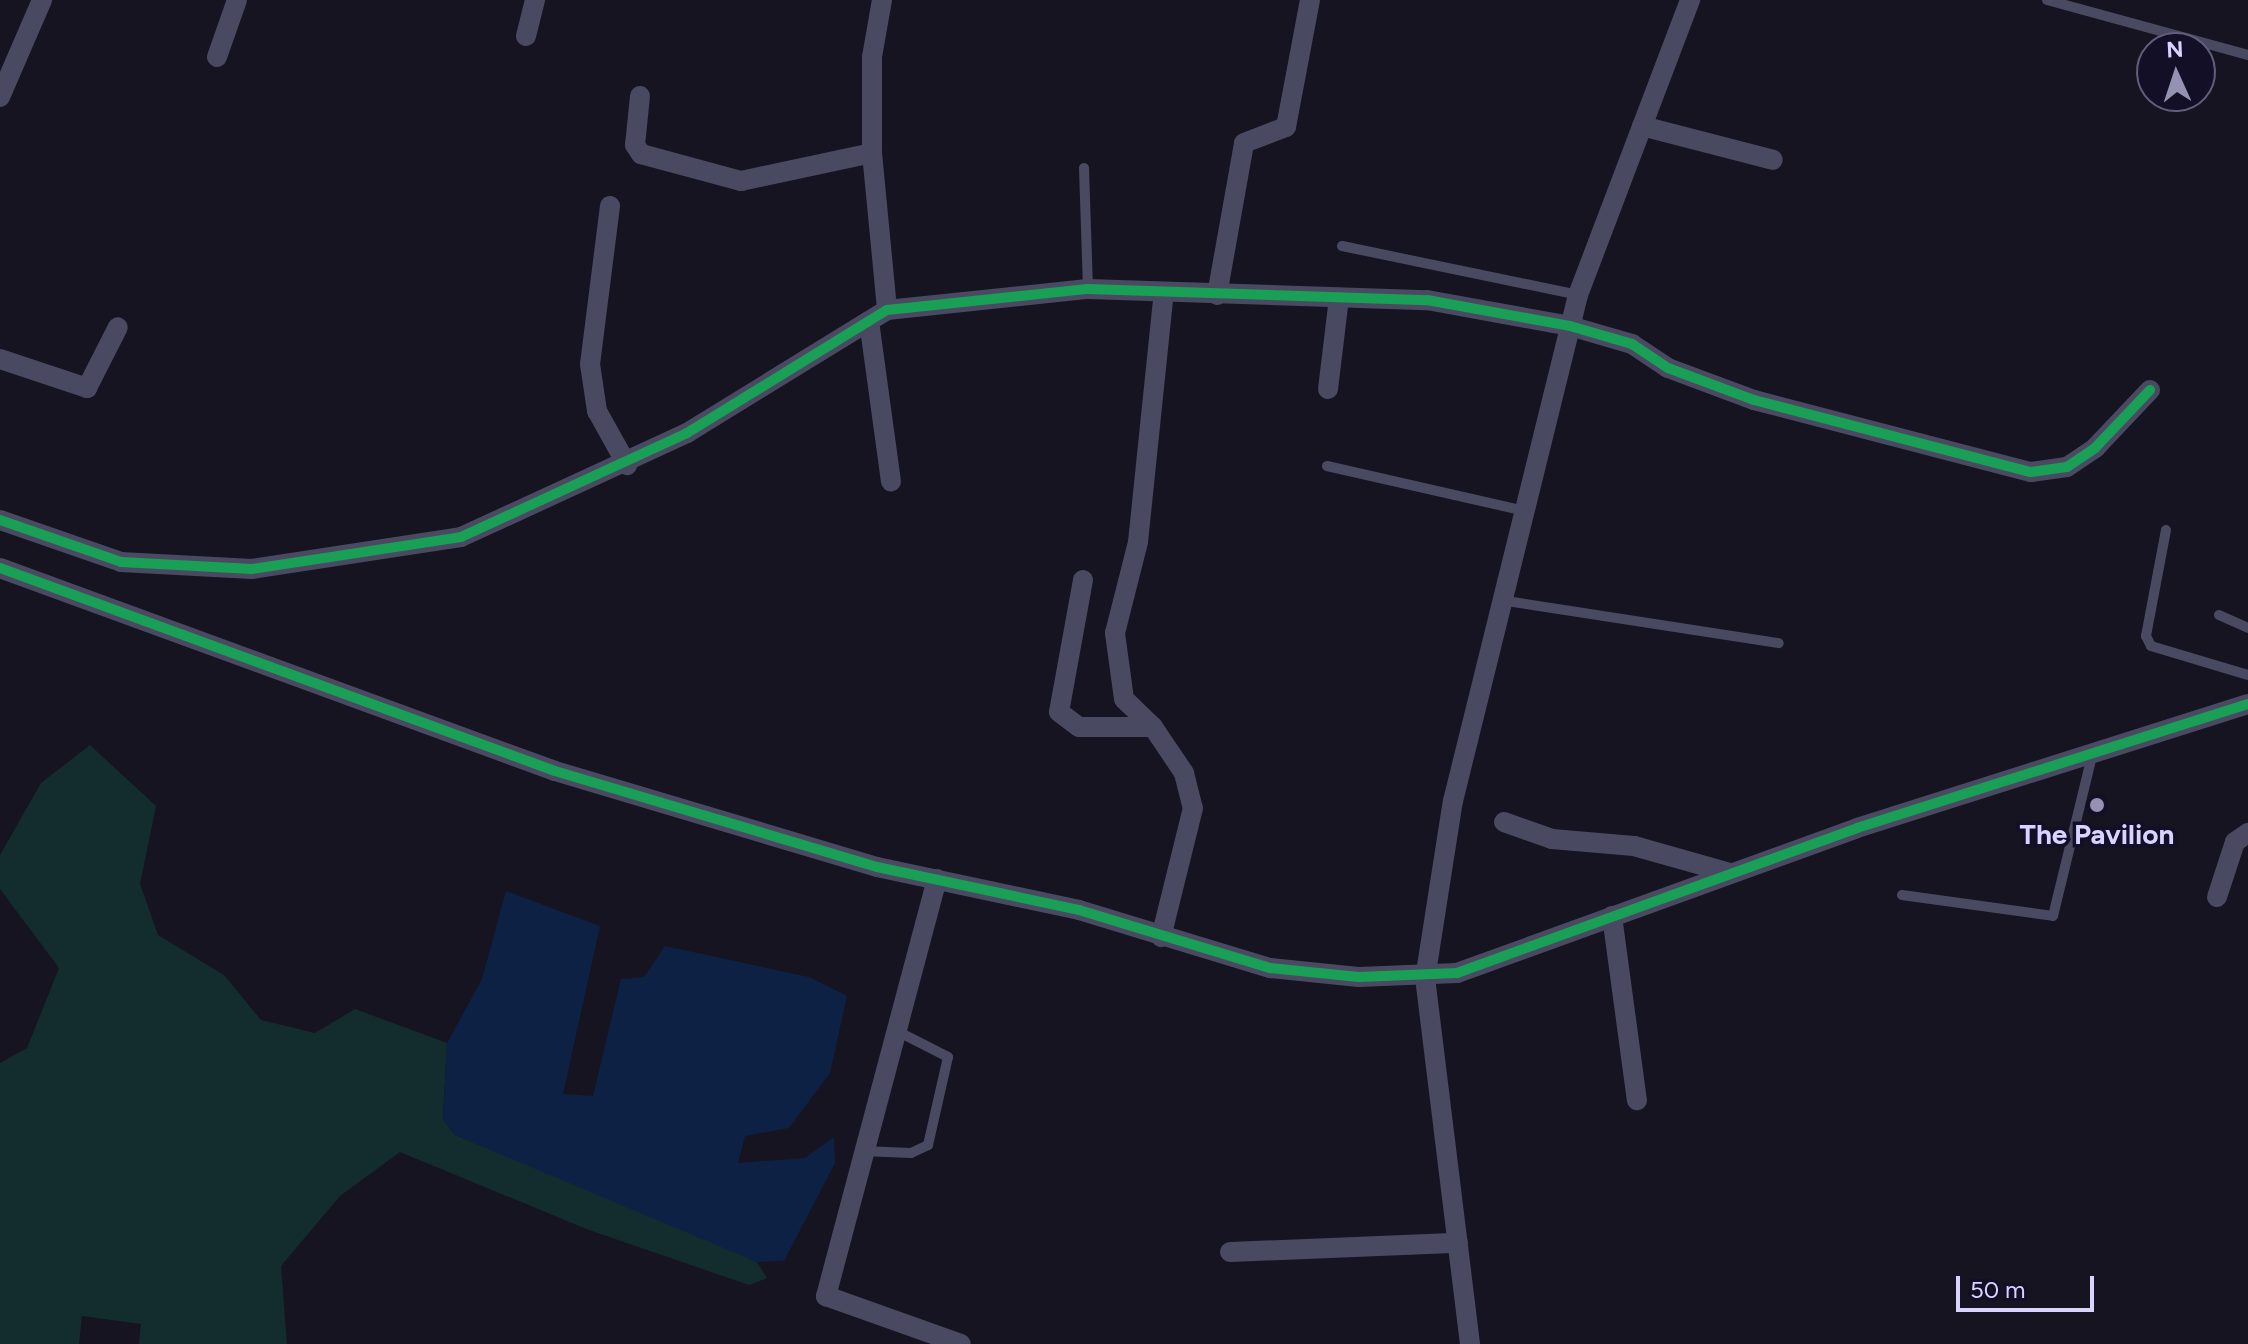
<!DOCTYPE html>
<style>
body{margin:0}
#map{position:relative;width:2248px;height:1344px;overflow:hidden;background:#161421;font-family:Figtree,sans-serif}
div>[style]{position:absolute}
.green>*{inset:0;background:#132c2d}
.water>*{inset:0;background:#0d2144}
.lane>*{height:10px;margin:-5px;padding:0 5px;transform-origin:5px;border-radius:5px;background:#4a4962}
.street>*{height:20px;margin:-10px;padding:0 10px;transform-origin:10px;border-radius:10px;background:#4a4962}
.cycleway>*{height:10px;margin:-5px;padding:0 5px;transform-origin:5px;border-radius:5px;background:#1a9f57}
.dots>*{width:22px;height:22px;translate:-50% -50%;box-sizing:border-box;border:4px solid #130f26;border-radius:50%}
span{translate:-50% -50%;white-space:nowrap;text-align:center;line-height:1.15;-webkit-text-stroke:7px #130f26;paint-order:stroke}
.poi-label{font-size:28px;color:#d9d4ff;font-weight:700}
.north{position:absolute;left:2136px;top:32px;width:80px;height:80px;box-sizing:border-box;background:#130f26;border:2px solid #625e7d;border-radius:50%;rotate:357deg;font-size:22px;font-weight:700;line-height:32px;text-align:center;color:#d9d4ff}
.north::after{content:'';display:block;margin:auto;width:28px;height:36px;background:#9591b1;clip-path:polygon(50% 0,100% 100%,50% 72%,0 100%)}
.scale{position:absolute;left:1956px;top:1276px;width:138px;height:36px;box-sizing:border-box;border:4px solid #d9d4ff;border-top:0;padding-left:10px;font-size:24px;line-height:28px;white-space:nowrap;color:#d9d4ff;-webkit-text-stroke:6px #130f26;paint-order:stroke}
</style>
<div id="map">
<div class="green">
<div style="clip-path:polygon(90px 745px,156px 806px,140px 884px,158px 935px,224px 975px,261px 1020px,315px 1033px,355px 1009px,447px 1043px,443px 1119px,455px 1135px,665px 1219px,757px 1262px,767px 1278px,749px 1285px,589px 1230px,400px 1152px,340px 1196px,281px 1266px,287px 1344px,139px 1344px,141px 1324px,82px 1316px,79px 1344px,0 1344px,0 1063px,27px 1048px,59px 968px,0 889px,0 855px,41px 783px)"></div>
</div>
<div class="water">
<div style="clip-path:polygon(506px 891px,600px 926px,563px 1094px,593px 1096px,621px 979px,644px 977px,665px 946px,809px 977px,847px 996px,830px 1073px,789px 1128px,745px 1136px,738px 1163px,805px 1158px,834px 1137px,835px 1163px,784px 1261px,757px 1262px,455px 1135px,443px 1119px,447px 1043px,482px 979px)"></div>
</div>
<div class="lane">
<div style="left:2047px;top:0;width:208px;rotate:15.3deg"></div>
<div style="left:1084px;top:168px;width:121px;rotate:88.1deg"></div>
<div style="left:1342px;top:246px;width:241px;rotate:11.7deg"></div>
<div style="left:1327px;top:466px;width:199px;rotate:12.8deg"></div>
<div style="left:2166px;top:530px;width:108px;rotate:100.7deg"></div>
<div style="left:2146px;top:636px;width:11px;rotate:63deg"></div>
<div style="left:2151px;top:646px;width:101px;rotate:16.6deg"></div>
<div style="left:1500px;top:600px;width:282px;rotate:8.8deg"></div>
<div style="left:2219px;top:615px;width:32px;rotate:24deg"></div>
<div style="left:1902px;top:895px;width:152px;rotate:7.9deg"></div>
<div style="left:2053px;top:916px;width:165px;rotate:-76.3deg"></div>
<div style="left:862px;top:1151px;width:49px;rotate:2.3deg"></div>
<div style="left:911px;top:1153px;width:19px;rotate:-25deg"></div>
<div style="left:928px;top:1145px;width:90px;rotate:-77.2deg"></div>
<div style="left:948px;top:1057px;width:59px;rotate:-153deg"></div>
</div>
<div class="street">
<div style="left:882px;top:0;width:58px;rotate:100deg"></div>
<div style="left:872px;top:57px;width:96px;rotate:90deg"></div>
<div style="left:872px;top:153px;width:158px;rotate:84.5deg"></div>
<div style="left:526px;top:36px;width:37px;rotate:-76deg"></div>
<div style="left:217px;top:57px;width:60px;rotate:-70.7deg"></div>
<div style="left:640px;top:96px;width:49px;rotate:95.8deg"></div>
<div style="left:635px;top:145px;width:11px;rotate:56deg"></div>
<div style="left:641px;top:154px;width:104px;rotate:15.1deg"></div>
<div style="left:741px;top:181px;width:134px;rotate:-12.1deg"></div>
<div style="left:0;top:97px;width:106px;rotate:-66.6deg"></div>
<div style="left:1642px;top:126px;width:135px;rotate:14.5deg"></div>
<div style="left:610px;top:206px;width:159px;rotate:97.2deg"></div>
<div style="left:590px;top:364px;width:48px;rotate:81.5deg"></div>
<div style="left:597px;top:411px;width:62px;rotate:60.9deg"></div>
<div style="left:1217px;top:295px;width:154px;rotate:-79.9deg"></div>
<div style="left:1244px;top:143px;width:45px;rotate:-20.9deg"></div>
<div style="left:1286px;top:127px;width:129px;rotate:-79.3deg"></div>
<div style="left:869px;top:321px;width:162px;rotate:82.2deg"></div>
<div style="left:0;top:359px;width:92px;rotate:18.4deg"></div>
<div style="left:87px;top:388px;width:68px;rotate:-63.1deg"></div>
<div style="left:1328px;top:389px;width:92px;rotate:-83.1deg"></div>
<div style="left:0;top:520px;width:128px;rotate:19.1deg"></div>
<div style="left:121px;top:562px;width:131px;rotate:3.1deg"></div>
<div style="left:252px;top:569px;width:211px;rotate:-8.7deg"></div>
<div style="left:461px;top:537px;width:249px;rotate:-24.7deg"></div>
<div style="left:687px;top:433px;width:235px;rotate:-31.6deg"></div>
<div style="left:887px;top:310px;width:202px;rotate:-6deg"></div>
<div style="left:1088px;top:289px;width:339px;rotate:1.9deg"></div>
<div style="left:1427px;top:300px;width:145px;rotate:10.3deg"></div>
<div style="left:1570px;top:326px;width:65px;rotate:16.2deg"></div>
<div style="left:1632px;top:344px;width:43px;rotate:33.7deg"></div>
<div style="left:1668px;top:368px;width:92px;rotate:20.4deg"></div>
<div style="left:1754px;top:400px;width:286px;rotate:14.6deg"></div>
<div style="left:2031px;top:472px;width:36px;rotate:-8deg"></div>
<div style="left:2067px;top:467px;width:34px;rotate:-34deg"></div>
<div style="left:2095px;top:448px;width:80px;rotate:-46.5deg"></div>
<div style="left:0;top:568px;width:591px;rotate:20.09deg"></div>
<div style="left:555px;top:771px;width:336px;rotate:16.6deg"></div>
<div style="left:877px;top:867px;width:207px;rotate:12deg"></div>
<div style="left:1079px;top:910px;width:200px;rotate:16.9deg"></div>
<div style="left:1270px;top:968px;width:89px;rotate:5.8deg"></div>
<div style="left:1359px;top:977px;width:98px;rotate:-2.3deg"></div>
<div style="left:1457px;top:973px;width:425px;rotate:-19.9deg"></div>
<div style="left:1857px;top:828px;width:410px;rotate:-17.6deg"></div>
<div style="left:1083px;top:580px;width:134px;rotate:100.3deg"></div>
<div style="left:1059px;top:712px;width:25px;rotate:37deg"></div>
<div style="left:1079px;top:727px;width:74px"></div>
<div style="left:1153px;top:727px;width:55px;rotate:56deg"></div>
<div style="left:1184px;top:773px;width:36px;rotate:76deg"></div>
<div style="left:1193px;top:808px;width:133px;rotate:103.9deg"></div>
<div style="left:1153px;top:727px;width:40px;rotate:-136deg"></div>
<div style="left:1124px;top:699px;width:67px;rotate:-97.8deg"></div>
<div style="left:1115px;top:633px;width:94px;rotate:-75.8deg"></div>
<div style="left:1138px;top:542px;width:251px;rotate:-84.1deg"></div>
<div style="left:1504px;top:822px;width:51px;rotate:19.5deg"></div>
<div style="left:1552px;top:839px;width:82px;rotate:4.9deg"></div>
<div style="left:1634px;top:846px;width:100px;rotate:15.7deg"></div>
<div style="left:937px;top:879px;width:432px;rotate:104.9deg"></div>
<div style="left:826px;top:1296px;width:143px;rotate:19.6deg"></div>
<div style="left:2217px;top:897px;width:58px;rotate:-71.9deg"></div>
<div style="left:2235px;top:842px;width:16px;rotate:-35deg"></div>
<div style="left:1612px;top:916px;width:186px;rotate:82.3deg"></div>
<div style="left:1230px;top:1252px;width:228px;rotate:-2.3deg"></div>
<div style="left:1470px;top:1344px;width:368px;rotate:-97deg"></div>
<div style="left:1425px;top:979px;width:180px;rotate:-81.1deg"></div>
<div style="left:1453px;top:801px;width:521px;rotate:-76.12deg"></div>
<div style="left:1578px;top:295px;width:316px;rotate:-69.2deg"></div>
</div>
<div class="cycleway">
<div style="left:0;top:520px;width:128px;rotate:19.1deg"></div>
<div style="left:121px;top:562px;width:131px;rotate:3.1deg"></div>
<div style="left:252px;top:569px;width:211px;rotate:-8.7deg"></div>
<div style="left:461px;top:537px;width:249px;rotate:-24.7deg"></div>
<div style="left:687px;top:433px;width:235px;rotate:-31.6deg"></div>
<div style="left:887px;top:310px;width:202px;rotate:-6deg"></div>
<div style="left:1088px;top:289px;width:339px;rotate:1.9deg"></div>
<div style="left:1427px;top:300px;width:145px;rotate:10.3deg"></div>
<div style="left:1570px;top:326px;width:65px;rotate:16.2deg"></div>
<div style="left:1632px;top:344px;width:43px;rotate:33.7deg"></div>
<div style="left:1668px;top:368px;width:92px;rotate:20.4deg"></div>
<div style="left:1754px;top:400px;width:286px;rotate:14.6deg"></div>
<div style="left:2031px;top:472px;width:36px;rotate:-8deg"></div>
<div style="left:2067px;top:467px;width:34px;rotate:-34deg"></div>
<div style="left:2095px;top:448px;width:80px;rotate:-46.5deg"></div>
<div style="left:0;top:568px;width:591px;rotate:20.09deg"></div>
<div style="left:555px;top:771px;width:336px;rotate:16.6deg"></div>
<div style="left:877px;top:867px;width:207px;rotate:12deg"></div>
<div style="left:1079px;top:910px;width:200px;rotate:16.9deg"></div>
<div style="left:1270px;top:968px;width:89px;rotate:5.8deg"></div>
<div style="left:1359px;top:977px;width:98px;rotate:-2.3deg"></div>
<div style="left:1457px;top:973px;width:425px;rotate:-19.9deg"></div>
<div style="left:1857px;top:828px;width:410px;rotate:-17.6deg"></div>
</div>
<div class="dots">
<div style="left:2097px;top:805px;background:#9591b1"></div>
</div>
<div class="poi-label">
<span style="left:2097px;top:834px">The Pavilion</span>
</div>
<div class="north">N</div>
<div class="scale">50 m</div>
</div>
